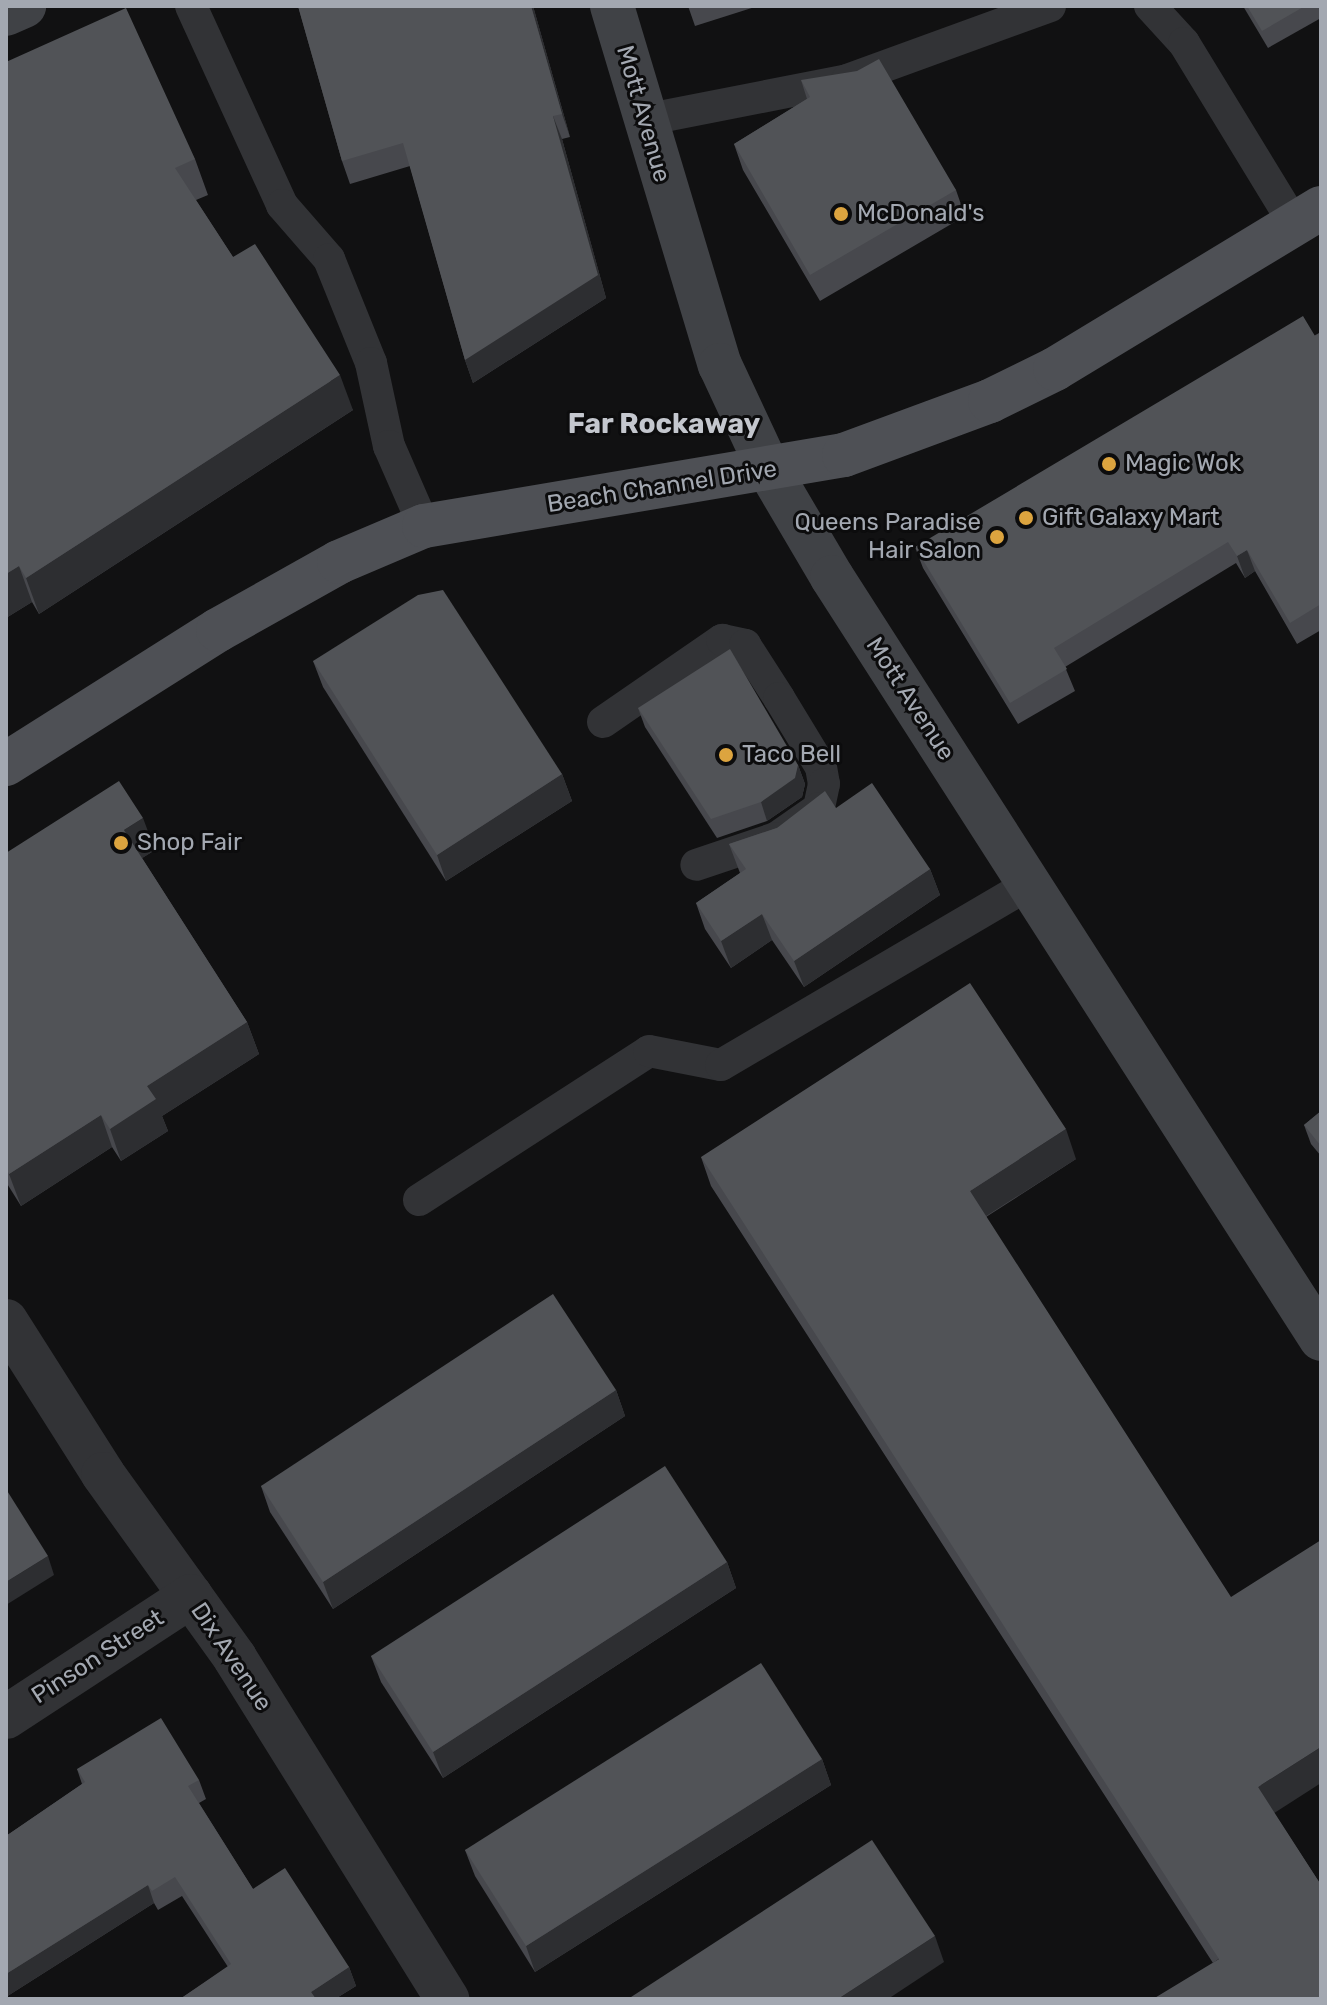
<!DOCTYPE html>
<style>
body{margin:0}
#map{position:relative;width:1327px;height:2005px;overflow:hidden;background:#111112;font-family:Rubik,sans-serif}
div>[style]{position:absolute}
.lane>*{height:32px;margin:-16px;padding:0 16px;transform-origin:16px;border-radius:16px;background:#323336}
.street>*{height:44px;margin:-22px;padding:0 22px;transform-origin:22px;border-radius:22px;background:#323336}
.secondary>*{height:44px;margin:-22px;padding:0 22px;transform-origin:22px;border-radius:22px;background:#404246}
.primary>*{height:44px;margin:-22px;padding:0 22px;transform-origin:22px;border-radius:22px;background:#4e5055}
.wall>*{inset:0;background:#47484d}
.shaded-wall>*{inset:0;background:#2d2e31}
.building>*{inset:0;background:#515357}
.dots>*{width:22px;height:22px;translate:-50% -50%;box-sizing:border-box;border:4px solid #0c0c0d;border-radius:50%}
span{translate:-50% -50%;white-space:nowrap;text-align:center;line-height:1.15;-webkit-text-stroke:6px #0c0c0d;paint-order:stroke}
.street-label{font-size:24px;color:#a3a8b1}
.poi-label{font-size:24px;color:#a3a8b1}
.left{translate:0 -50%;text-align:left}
.right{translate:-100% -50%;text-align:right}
.quarter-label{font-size:28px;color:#c4c7ce;font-weight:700}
.frame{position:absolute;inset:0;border:8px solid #a3a8b1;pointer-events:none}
</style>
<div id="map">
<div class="lane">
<div style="left:191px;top:6px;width:219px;rotate:65.4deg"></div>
<div style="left:282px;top:205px;width:72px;rotate:49deg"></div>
<div style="left:329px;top:259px;width:112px;rotate:68deg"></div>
<div style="left:371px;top:363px;width:85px;rotate:77.8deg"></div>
<div style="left:389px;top:446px;width:87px;rotate:66.4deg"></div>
<div style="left:1150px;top:6px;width:50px;rotate:47.4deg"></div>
<div style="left:1184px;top:43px;width:213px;rotate:58.6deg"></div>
<div style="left:644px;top:120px;width:207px;rotate:-11.1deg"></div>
<div style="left:847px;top:80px;width:216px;rotate:-20deg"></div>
<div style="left:603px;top:722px;width:145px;rotate:-34.6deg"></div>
<div style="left:722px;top:640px;width:24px;rotate:12deg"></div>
<div style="left:745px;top:645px;width:63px;rotate:57.3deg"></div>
<div style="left:779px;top:698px;width:81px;rotate:58.7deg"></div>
<div style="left:821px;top:767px;width:17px;rotate:80deg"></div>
<div style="left:824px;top:784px;width:25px;rotate:102deg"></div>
<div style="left:819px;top:808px;width:52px;rotate:145.1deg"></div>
<div style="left:776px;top:838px;width:84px;rotate:161.4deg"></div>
<div style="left:419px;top:1200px;width:274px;rotate:-32.9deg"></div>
<div style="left:649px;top:1051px;width:73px;rotate:11deg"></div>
<div style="left:721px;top:1065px;width:357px;rotate:-30.4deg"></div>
</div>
<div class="street">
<div style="left:6px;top:1321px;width:181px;rotate:57.6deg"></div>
<div style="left:103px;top:1474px;width:226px;rotate:54.3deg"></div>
<div style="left:235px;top:1658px;width:402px;rotate:58.1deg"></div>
<div style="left:6px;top:1717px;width:221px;rotate:-33.2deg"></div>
</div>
<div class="secondary">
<div style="left:612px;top:6px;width:375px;rotate:73.3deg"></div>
<div style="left:720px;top:365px;width:116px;rotate:65deg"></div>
<div style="left:769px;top:470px;width:124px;rotate:59.5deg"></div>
<div style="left:832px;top:577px;width:905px;rotate:57.31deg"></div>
<div style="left:6px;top:14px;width:20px;rotate:-24deg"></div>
</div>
<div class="primary">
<div style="left:6px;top:764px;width:251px;rotate:-32.3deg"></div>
<div style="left:218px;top:630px;width:139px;rotate:-29.3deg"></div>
<div style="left:339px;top:562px;width:92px;rotate:-23deg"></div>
<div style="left:424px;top:526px;width:426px;rotate:-9.6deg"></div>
<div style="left:844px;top:455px;width:156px;rotate:-20.3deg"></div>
<div style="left:990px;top:401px;width:72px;rotate:-26.2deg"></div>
<div style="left:1055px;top:369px;width:311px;rotate:-31.2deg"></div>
</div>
<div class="wall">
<div style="clip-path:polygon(298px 6px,533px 6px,570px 137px,562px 139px,606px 298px,473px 383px,465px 360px,410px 166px,350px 184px,342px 161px)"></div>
<div style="clip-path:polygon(688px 6px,758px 6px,695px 26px)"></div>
<div style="clip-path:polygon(1243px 6px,1321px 6px,1321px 18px,1268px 48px)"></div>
<div style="clip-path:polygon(6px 62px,195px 159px,208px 195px,196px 200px,233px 257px,353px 410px,39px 614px,32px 602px,6px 618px)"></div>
<div style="clip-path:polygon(801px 80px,956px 190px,965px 216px,820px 301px,743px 170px,734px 144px,807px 99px)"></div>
<div style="clip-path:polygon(1321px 332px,1321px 630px,1297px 644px,1255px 571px,1245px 578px,1236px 563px,1065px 667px,1075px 691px,1018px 724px,923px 568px,915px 547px)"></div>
<div style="clip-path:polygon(313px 661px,562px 774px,572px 801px,446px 881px,323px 687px)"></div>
<div style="clip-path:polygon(638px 708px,798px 765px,805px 784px,802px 797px,767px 821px,717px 838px,645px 727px)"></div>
<div style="clip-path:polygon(836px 808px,930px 869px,940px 895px,804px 987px,772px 940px,731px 968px,705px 929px,696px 903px,740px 873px,729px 844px)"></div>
<div style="clip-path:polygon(155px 850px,142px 858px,247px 1022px,259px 1054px,162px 1116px,168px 1131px,121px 1161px,112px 1147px,21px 1206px,6px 1182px,6px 853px)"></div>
<div style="clip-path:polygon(1321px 1111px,1321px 1156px,1311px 1144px,1304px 1125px)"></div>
<div style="clip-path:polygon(701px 1157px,1076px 1159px,986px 1217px,1274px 1813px,1321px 1885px,1213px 1963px,711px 1186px)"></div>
<div style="clip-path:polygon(616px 1390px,625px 1416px,333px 1609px,270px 1512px,261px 1486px)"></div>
<div style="clip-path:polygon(727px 1562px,736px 1588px,443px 1778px,381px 1682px,371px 1656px)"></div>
<div style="clip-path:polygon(822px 1759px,831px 1785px,535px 1972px,475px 1876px,465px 1850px)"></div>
<div style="clip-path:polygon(77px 1769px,199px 1780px,206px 1799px,199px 1803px,253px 1889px,349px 1967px,356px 1986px,335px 1999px,180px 1999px,228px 1967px,182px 1896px,158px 1910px,154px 1903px,6px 1997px,6px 1836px,82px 1784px)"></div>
</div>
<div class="shaded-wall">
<div style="clip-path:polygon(531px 6px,533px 6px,570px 137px,562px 114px)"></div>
<div style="clip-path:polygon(553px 116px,562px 139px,606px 298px,473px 383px,465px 360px)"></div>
<div style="clip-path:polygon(340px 375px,353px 410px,39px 614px,26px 578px)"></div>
<div style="clip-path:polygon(1247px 550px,1255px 571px,1245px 578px,1237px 556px)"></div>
<div style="clip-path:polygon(19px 566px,32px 602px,6px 618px,6px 574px)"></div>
<div style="clip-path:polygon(798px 765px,805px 784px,802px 797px,767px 821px,761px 802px)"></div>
<div style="clip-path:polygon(562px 774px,572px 801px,446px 881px,437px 855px)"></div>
<div style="clip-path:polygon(143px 818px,155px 850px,136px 862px,124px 830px)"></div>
<div style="clip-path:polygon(930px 869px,940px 895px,804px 987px,794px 961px)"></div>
<div style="clip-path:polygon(762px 914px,772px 940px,731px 968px,721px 941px)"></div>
<div style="clip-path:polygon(247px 1022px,259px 1054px,162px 1116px,168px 1131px,121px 1161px,110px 1129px,147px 1086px)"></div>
<div style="clip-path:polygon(101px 1115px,112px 1147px,21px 1206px,9px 1174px)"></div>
<div style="clip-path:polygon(1066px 1129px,1076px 1159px,980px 1220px,970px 1191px)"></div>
<div style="clip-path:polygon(616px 1390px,625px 1416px,333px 1609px,323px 1582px)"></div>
<div style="clip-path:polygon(48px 1556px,54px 1575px,6px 1605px,6px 1582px)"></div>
<div style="clip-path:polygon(727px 1562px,736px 1588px,443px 1778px,433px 1752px)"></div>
<div style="clip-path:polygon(1321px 1747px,1321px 1783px,1268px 1817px,1258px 1787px)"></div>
<div style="clip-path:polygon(822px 1759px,831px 1785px,535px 1972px,526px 1946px)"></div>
<div style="clip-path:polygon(148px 1885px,154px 1903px,6px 1997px,6px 1974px)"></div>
<div style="clip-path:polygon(935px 1936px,944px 1962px,888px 1999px,838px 1999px)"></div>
<div style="clip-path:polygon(349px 1967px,356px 1986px,335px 1999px,314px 1999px,311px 1992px)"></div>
</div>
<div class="building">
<div style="clip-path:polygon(298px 6px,531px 6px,562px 114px,553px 116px,598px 275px,465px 360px,403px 143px,342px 161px)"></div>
<div style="clip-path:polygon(1247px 6px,1305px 6px,1262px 31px)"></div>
<div style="clip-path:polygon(126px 8px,195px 159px,175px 168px,233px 257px,255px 244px,340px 375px,26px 578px,19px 566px,6px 574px,6px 62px)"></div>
<div style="clip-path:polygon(879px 59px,956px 190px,810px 275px,734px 144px,810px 97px,801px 80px,857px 71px)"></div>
<div style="clip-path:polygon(1303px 316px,1315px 336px,1321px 332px,1321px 604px,1290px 623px,1247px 550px,1237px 556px,1228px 542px,1054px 648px,1067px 669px,1010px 703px,915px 547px)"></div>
<div style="clip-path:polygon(443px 590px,562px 774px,437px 855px,313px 661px,418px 595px)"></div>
<div style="clip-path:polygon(730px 649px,798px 765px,795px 778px,761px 802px,711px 819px,638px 708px)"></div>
<div style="clip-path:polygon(119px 781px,143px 818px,124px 830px,247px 1022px,147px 1086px,156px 1099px,110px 1129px,101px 1115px,9px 1174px,6px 1168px,6px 853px)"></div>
<div style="clip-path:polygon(872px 783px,930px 869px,794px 961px,762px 914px,721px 941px,696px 903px,746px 869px,729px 844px,777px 828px,825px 791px,836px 808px)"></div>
<div style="clip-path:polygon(970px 983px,1066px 1129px,970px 1191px,1231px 1597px,1321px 1540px,1321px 1747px,1258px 1787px,1321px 1885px,1321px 1999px,1153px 1999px,1219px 1959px,701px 1157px)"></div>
<div style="clip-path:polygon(1321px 1111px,1321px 1146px,1304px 1125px)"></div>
<div style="clip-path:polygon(553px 1294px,616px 1390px,323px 1582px,261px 1486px)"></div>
<div style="clip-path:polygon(665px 1466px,727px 1562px,433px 1752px,371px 1656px)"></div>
<div style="clip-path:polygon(6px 1489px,48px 1556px,6px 1582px)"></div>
<div style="clip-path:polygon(761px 1663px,822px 1759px,526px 1946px,465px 1850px)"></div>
<div style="clip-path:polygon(161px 1718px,199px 1780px,188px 1786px,253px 1889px,285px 1868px,349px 1967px,311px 1992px,316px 1999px,180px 1999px,231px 1964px,175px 1877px,152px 1891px,148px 1885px,6px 1974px,6px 1836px,85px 1782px,77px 1769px)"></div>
<div style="clip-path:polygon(872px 1840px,935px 1936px,838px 1999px,628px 1999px)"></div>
</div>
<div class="dots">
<div style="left:841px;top:214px;background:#dca43f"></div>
<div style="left:1109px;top:464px;background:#dca43f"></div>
<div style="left:1026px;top:518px;background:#dca43f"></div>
<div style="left:997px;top:537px;background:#dca43f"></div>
<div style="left:726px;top:755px;background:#dca43f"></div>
<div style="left:121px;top:843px;background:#dca43f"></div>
</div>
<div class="street-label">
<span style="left:643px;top:114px;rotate:74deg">Mott Avenue</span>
<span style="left:662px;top:487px;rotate:-9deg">Beach Channel Drive</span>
<span style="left:910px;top:699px;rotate:57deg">Mott Avenue</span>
<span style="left:98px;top:1657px;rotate:-33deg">Pinson Street</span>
<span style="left:231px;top:1657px;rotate:56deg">Dix Avenue</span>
</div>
<div class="poi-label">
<span class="left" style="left:857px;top:214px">McDonald's</span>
<span class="left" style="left:1125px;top:464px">Magic Wok</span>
<span class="left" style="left:1042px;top:518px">Gift Galaxy Mart</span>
<span class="right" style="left:981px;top:537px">Queens Paradise<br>Hair Salon</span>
<span class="left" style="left:742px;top:755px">Taco Bell</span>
<span class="left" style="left:137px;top:843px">Shop Fair</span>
</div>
<div class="quarter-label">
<span style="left:664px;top:424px">Far Rockaway</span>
</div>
<div class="frame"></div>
</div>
